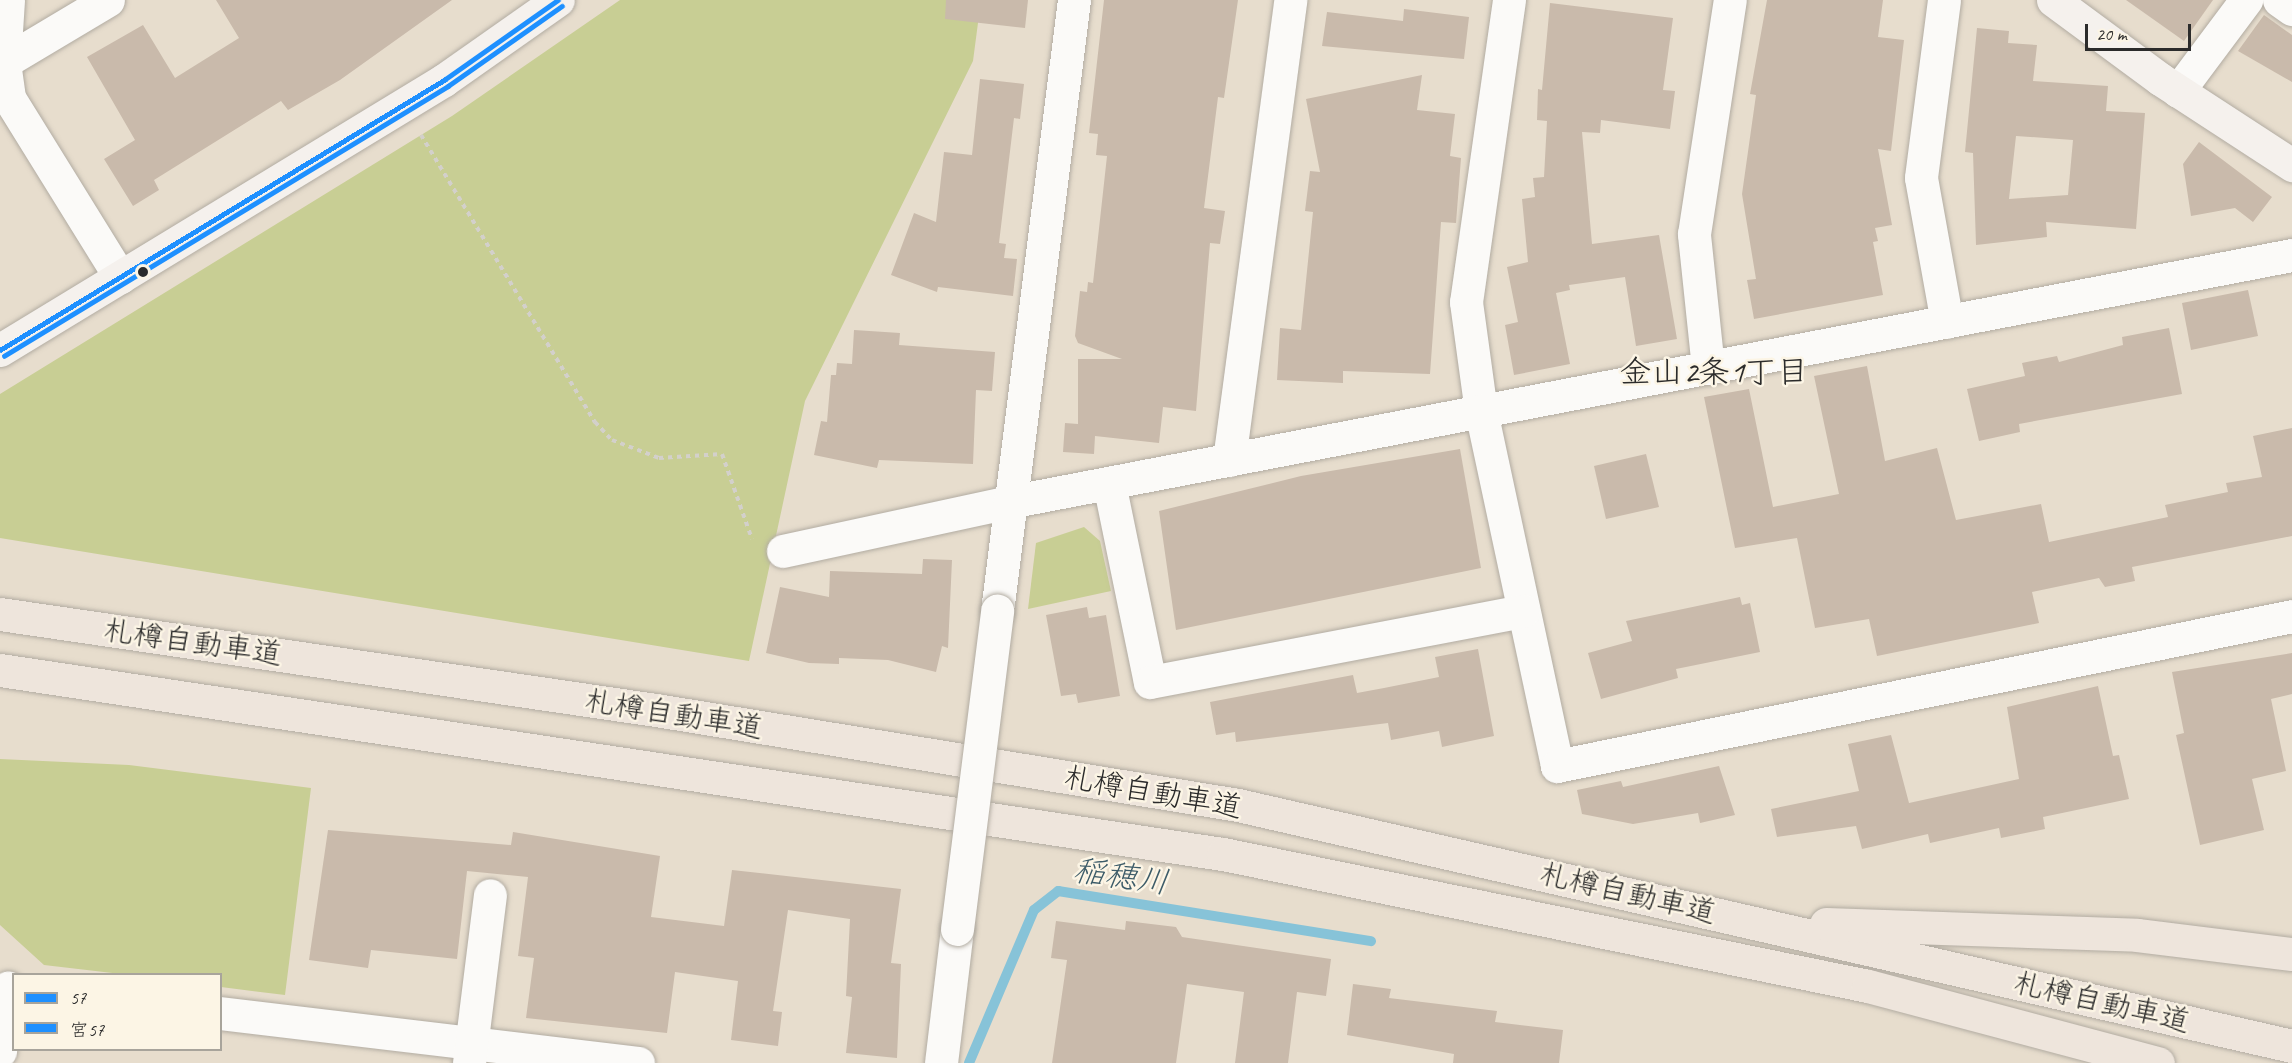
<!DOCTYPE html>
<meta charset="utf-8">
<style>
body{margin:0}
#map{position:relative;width:2292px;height:1063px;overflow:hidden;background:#e7ddcd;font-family:Caveat,"Klee One",sans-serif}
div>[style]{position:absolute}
.green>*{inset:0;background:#c8ce94}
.stream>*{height:10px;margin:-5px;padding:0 5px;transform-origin:5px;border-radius:5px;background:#87c3d8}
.building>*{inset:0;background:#c9baab}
.path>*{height:4px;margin-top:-2px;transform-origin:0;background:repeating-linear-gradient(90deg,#d3d0cb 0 4.5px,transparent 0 9px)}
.roads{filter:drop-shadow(0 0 2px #b2aca2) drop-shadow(0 0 2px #b2aca2)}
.street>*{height:33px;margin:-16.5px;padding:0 16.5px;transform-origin:16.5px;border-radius:16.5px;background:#fbfaf8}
.secondary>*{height:33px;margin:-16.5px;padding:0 16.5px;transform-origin:16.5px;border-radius:16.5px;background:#f5f1ed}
.highway>*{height:33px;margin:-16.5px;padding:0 16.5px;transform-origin:16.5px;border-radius:16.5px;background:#eee5dc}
.bridges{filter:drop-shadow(0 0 2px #b2aca2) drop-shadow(0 0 2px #b2aca2)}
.street-bridge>*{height:33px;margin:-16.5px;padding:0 16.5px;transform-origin:16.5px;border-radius:16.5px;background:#fbfaf8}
.bus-1>*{height:4.5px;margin:-2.25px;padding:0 2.25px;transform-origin:2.25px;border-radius:2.25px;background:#1e90ff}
.bus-2>*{height:4.5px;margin:-2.25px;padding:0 2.25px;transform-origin:2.25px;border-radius:2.25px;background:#1e90ff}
.dots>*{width:16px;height:16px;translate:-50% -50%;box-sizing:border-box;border:3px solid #fcf5e5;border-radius:50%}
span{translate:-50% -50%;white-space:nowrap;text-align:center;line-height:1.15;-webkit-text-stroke:5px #fcf5e5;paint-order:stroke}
.street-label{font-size:30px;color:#2b2b2b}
.neighbourhood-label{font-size:32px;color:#2b2b2b}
.water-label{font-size:32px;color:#3d5c69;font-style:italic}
.legend{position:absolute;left:12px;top:973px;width:210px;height:78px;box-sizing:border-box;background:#fcf5e5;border:2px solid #a8a49b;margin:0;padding:8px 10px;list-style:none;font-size:18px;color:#2b2b2b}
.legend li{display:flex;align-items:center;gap:12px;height:30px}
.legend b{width:30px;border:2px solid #a8a49b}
.scale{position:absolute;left:2085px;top:24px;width:106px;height:27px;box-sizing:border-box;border:3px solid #2b2b2b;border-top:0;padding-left:8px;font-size:18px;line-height:21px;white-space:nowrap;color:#2b2b2b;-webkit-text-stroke:4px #fcf5e5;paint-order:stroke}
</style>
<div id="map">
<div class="green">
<div style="clip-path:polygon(620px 0,981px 0,973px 61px,805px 401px,749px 661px,0 538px,0 394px,452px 116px)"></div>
<div style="clip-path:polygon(1084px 527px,1100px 541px,1111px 591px,1028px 609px,1036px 543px)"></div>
<div style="clip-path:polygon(0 759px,129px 765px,311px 788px,285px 995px,221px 987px,220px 974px,121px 974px,44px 965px,0 925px)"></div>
</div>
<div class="stream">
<div style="left:969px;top:1063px;width:166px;rotate:-67deg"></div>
<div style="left:1034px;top:910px;width:31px;rotate:-38deg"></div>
<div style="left:1058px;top:891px;width:317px;rotate:9.1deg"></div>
</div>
<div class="building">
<div style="clip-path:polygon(216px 0,452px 0,340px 80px,288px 110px,281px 101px,154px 180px,159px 190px,133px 206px,104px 159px,135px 140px,87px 57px,143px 25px,175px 78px,239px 38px)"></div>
<div style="clip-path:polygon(946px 0,1028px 0,1025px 28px,945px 19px)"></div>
<div style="clip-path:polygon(1104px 0,1238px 0,1224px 98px,1218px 97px,1204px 208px,1225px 211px,1220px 244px,1210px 243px,1196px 411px,1163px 407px,1159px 443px,1095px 436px,1094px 454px,1063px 452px,1065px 423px,1078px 424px,1078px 359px,1122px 359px,1078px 343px,1075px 336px,1080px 291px,1087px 292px,1088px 282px,1093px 283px,1107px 156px,1096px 155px,1098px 134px,1089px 133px)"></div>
<div style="clip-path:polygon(1767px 0,1883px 0,1878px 37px,1904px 40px,1891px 151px,1878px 149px,1892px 225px,1875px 228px,1878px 241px,1873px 242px,1883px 295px,1754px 319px,1747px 280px,1756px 279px,1742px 194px,1756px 95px,1750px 94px)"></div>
<div style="clip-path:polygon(2126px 0,2213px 0,2184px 41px)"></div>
<div style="clip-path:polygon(1550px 3px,1673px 18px,1663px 90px,1675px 91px,1670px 129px,1601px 120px,1600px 133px,1582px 132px,1592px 244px,1659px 235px,1677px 339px,1636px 346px,1625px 277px,1569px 285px,1570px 290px,1556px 293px,1570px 364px,1514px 375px,1505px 325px,1518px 322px,1507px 267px,1528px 262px,1522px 199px,1535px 197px,1533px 178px,1544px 177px,1547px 121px,1537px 120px,1538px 89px,1542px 90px)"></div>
<div style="clip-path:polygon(1404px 9px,1469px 17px,1464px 59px,1322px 46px,1327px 12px,1403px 21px)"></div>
<div style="clip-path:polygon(2264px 15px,2292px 35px,2292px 82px,2238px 51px)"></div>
<div style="clip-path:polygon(evenodd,1977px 28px,2009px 31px,2008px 43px,2037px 45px,2033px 81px,2108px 86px,2106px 111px,2145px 113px,2136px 229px,2046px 222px,2047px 237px,1976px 245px,1973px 153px,1965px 152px,1977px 28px,2016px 136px,2073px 140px,2068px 195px,2009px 199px,2016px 136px)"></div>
<div style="clip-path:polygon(1422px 75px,1417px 110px,1455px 114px,1450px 156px,1461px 158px,1456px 223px,1441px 222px,1430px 374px,1343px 371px,1343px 383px,1277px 380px,1280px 328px,1301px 330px,1313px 212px,1305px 211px,1310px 171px,1320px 172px,1306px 99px)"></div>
<div style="clip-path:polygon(980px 79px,1024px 84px,1020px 119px,1014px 118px,999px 243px,1006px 244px,1004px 258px,1017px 259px,1013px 296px,938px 287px,937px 292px,891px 275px,914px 213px,936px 222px,944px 152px,972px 155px)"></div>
<div style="clip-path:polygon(2199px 142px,2272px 197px,2253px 222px,2235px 208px,2191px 216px,2183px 164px)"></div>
<div style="clip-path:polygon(2248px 290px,2258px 336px,2191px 350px,2182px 303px)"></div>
<div style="clip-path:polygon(2169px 328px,2182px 394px,2019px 424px,2020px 432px,1979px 441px,1967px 389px,2025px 376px,2022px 363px,2057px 356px,2059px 362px,2123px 345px,2122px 337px)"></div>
<div style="clip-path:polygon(854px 330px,900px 333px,899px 345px,995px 352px,992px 391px,976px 390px,973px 464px,879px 460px,877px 468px,814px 455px,821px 421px,827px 422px,831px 375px,836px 375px,837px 363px,852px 364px)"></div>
<div style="clip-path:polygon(1867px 366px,1885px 461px,1937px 448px,1956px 520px,2041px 504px,2049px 542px,2168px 517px,2165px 505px,2228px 492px,2226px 483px,2262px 477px,2253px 436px,2292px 428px,2292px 536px,2132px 567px,2135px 581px,2105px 587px,2099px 578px,2032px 592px,2039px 623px,1877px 656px,1869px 619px,1815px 628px,1797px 538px,1735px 548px,1704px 397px,1749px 389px,1773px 507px,1839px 494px,1814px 376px)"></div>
<div style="clip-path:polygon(1460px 449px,1481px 568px,1176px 630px,1159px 511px,1301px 476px)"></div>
<div style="clip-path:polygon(1646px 454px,1659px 507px,1606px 519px,1594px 466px)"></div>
<div style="clip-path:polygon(923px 559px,952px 560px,948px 648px,942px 646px,936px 672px,888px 660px,839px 658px,839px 664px,809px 663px,766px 653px,780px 587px,829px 597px,830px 571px,922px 574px)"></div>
<div style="clip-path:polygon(1740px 597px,1742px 605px,1750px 603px,1760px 652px,1676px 669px,1678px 678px,1601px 699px,1588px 653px,1632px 641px,1626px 621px)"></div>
<div style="clip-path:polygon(1087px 607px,1089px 618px,1106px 615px,1120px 696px,1078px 703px,1076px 694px,1061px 696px,1046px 615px)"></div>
<div style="clip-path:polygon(1478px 649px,1494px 736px,1442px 747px,1439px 731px,1391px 740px,1388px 723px,1236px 742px,1235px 732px,1216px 735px,1210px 702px,1353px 675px,1357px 693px,1384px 688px,1439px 677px,1435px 657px)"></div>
<div style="clip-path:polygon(2292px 653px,2292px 694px,2271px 699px,2286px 771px,2252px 779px,2264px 830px,2200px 845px,2176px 735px,2184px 733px,2172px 672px)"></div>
<div style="clip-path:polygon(2098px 686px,2113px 756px,2119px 755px,2129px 799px,2043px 817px,2045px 829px,2001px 838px,1999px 828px,1930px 843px,1928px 834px,1862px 849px,1856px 826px,1777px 837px,1771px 809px,1859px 791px,1848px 744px,1891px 735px,1909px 803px,2019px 779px,2007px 707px)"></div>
<div style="clip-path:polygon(1719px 766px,1735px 815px,1700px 823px,1698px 813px,1633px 824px,1582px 814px,1577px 790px,1621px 781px,1623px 787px)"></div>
<div style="clip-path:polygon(328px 830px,511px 845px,513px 832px,660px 856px,651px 917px,724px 926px,732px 870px,901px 889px,891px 963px,901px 964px,897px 1058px,846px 1053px,852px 997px,846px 996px,850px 919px,788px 910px,773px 1011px,782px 1012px,778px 1046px,731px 1040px,738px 981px,675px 972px,667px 1033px,526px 1018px,534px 958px,518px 956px,528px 877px,467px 871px,457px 959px,371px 950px,368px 968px,309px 960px)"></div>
<div style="clip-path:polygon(1056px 921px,1125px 930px,1126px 921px,1176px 927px,1182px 937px,1331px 959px,1326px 996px,1297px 992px,1288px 1063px,1235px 1063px,1244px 992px,1187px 984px,1176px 1063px,1052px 1063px,1067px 960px,1051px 958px)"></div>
<div style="clip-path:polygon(1353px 984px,1391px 989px,1389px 998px,1497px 1011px,1495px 1022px,1563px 1030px,1559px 1063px,1453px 1063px,1454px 1054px,1347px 1035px)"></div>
</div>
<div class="path">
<div style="left:421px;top:135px;width:336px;rotate:58.8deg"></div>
<div style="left:595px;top:422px;width:25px;rotate:47deg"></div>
<div style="left:612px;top:440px;width:50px;rotate:21deg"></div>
<div style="left:659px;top:458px;width:63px;rotate:-3.6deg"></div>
<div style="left:722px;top:454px;width:90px;rotate:70.6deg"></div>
</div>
<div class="roads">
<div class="street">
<div style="left:8px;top:0;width:62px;rotate:93.7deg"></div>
<div style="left:4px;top:62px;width:36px;rotate:82deg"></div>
<div style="left:9px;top:98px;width:211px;rotate:58.2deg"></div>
<div style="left:1509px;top:0;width:305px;rotate:98.1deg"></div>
<div style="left:1466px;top:302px;width:110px;rotate:82.2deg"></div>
<div style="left:1481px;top:411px;width:363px;rotate:77.9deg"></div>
<div style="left:1557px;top:766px;width:750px;rotate:-11.53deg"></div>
<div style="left:1944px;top:0;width:179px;rotate:97.4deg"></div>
<div style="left:1921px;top:178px;width:146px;rotate:79.8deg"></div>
<div style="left:2279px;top:0;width:16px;rotate:35deg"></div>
<div style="left:4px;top:62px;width:121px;rotate:-30.8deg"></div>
<div style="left:2178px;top:91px;width:114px;rotate:-53.2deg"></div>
<div style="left:1708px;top:368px;width:135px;rotate:-96deg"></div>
<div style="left:1694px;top:234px;width:237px;rotate:-81.3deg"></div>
<div style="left:1229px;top:460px;width:464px;rotate:-82.4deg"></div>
<div style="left:1109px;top:483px;width:203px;rotate:78.4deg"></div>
<div style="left:1150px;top:682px;width:380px;rotate:-10.8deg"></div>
<div style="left:783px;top:551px;width:231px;rotate:-12.2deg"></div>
<div style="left:1009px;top:502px;width:1307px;rotate:-10.9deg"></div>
<div style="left:997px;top:611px;width:616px;rotate:-82.82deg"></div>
<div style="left:220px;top:1013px;width:421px;rotate:6.8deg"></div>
<div style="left:0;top:1051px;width:64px;rotate:-82.9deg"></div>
<div style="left:469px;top:1063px;width:169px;rotate:-82.9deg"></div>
<div style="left:941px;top:1063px;width:135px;rotate:-83.2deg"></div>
</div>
<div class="secondary">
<div style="left:2053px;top:0;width:133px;rotate:36.4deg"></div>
<div style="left:2160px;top:79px;width:158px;rotate:33.1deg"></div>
<div style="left:0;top:350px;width:520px;rotate:-31.3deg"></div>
<div style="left:444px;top:80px;width:139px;rotate:-35.1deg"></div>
</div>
<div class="highway">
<div style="left:0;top:614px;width:663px;rotate:8.33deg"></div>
<div style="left:656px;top:710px;width:590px;rotate:9.27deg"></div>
<div style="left:1238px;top:805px;width:1081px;rotate:12.88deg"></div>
<div style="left:0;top:670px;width:1237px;rotate:8.56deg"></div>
<div style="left:1223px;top:854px;width:658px;rotate:11.57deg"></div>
<div style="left:1868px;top:986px;width:300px;rotate:14.9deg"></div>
<div style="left:1826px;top:924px;width:311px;rotate:2deg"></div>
<div style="left:2137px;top:935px;width:156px;rotate:7deg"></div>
</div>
</div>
<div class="bridges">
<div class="street-bridge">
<div style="left:957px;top:929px;width:321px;rotate:-82.8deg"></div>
</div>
</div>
<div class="bus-1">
<div style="left:0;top:350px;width:520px;rotate:-31.3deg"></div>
<div style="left:444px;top:80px;width:139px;rotate:-35.1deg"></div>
</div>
<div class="bus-2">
<div style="left:4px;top:356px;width:520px;rotate:-31.3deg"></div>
<div style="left:448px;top:86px;width:139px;rotate:-35.1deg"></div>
</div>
<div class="dots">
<div style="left:143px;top:272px;background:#2b2b2b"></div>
</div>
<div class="street-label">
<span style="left:193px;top:642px;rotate:8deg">札樽自動車道</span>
<span style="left:674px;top:714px;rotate:9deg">札樽自動車道</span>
<span style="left:1153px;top:792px;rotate:10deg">札樽自動車道</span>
<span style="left:1628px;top:893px;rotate:13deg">札樽自動車道</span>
<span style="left:2102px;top:1002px;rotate:13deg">札樽自動車道</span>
</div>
<div class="neighbourhood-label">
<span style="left:1714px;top:372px">金山2条1丁目</span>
</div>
<div class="water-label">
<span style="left:1121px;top:877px;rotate:8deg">稲穂川</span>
</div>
<ul class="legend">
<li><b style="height:8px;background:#1e90ff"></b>57</li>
<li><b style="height:8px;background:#1e90ff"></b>宮57</li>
</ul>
<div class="scale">20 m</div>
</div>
